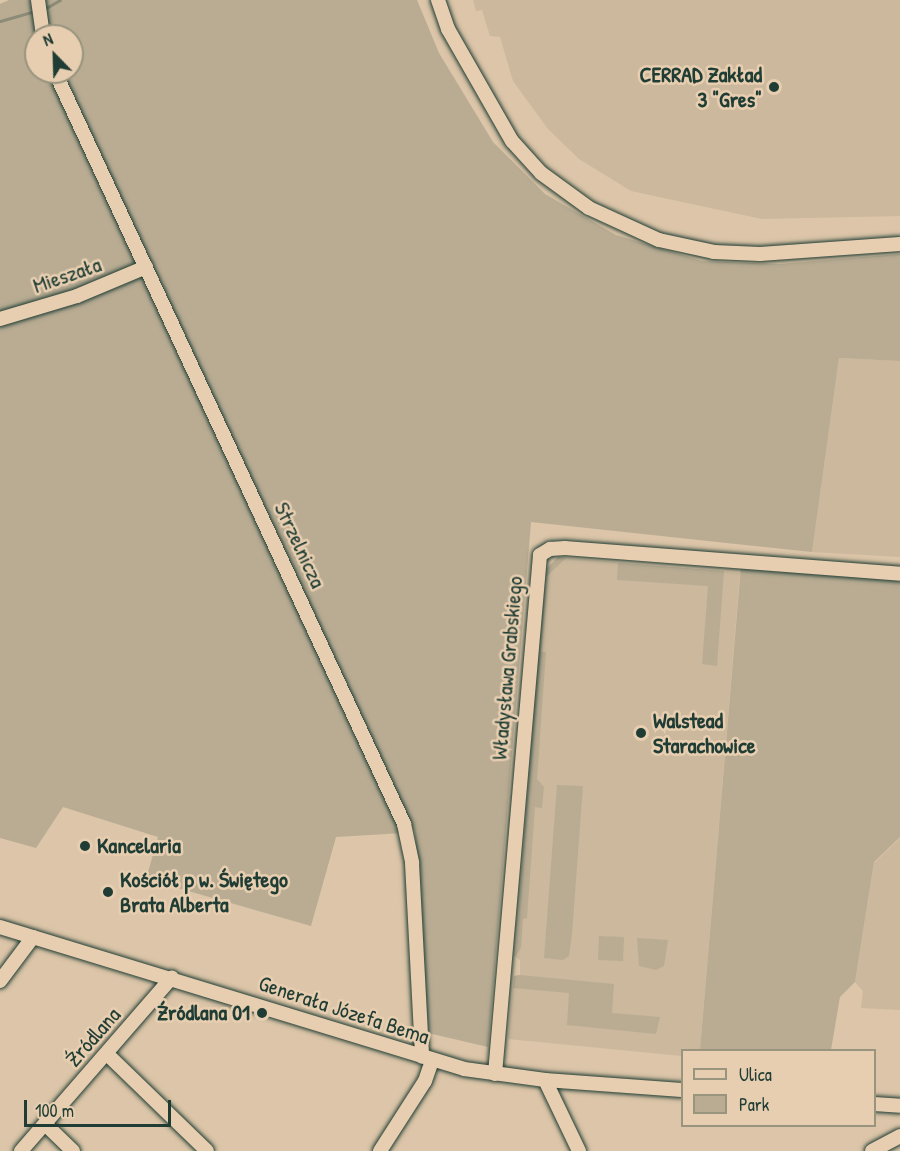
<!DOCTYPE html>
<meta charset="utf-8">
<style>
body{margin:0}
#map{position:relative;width:900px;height:1151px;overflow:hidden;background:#dcc5a8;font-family:"Patrick Hand",sans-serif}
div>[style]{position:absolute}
.built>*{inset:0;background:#cbb89d}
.green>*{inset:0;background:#b9ac93}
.stream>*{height:3px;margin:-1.5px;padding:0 1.5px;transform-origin:1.5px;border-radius:1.5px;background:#8c8b77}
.roads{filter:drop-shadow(0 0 2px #1f3d34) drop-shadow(0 0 2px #1f3d34)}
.minor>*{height:14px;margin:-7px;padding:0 7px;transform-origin:7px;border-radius:7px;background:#e8ceb0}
.dots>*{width:16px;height:16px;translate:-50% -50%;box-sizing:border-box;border:3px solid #e8ceb0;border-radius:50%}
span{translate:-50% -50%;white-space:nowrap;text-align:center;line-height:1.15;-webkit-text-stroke:5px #e8ceb0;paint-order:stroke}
.poi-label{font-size:22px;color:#1f3d34;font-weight:700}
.right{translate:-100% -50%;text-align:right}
.left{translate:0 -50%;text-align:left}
.street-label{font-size:22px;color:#1f3d34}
.legend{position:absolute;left:681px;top:1049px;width:195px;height:78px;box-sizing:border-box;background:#e8ceb0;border:2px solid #98947e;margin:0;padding:8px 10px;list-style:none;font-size:18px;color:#1f3d34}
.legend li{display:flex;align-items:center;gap:12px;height:30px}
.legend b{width:30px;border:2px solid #98947e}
.north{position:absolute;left:24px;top:24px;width:60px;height:60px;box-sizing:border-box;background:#e8ceb0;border:2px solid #98947e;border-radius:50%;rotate:337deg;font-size:16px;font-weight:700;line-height:24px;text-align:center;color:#1f3d34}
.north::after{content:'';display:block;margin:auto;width:21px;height:27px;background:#1f3d34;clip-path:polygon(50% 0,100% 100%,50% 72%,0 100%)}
.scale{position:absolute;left:24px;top:1100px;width:147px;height:27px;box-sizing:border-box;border:3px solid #1f3d34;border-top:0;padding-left:8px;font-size:18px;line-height:21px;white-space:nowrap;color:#1f3d34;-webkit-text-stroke:4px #e8ceb0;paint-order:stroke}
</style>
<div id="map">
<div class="built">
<div style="clip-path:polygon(473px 0,900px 0,900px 216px,762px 219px,631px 191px,579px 159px,548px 129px,513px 81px,500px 37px,490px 36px,482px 10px,476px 11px)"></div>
<div style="clip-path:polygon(839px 358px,900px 361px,900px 557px,812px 552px)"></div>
<div style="clip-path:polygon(558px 557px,740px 573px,700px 1050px,682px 1050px,682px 1056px,508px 1039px,514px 976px,520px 975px,520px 960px,513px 955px,543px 571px)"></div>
<div style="clip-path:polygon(900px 838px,900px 1010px,861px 1008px,863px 991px,855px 982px,874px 863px)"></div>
</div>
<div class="green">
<div style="clip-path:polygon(9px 0,33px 0,40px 36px,36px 36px,36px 72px,51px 72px,403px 833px,336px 837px,311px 926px,146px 879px,158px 837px,63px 807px,36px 848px,0 838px,0 4px)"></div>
<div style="clip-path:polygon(45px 0,417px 0,439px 53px,493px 142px,545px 194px,616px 235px,702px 261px,779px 264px,900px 254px,900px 361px,839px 358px,812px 552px,531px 522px,488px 1047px,428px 1033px,415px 832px,61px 72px,72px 72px,72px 36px,48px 36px)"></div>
<div style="clip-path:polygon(558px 557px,566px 558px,546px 577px,541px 652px,546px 652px,537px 779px,544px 787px,542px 808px,535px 807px,527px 918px,523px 919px,521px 948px,516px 955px,543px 573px)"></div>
<div style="clip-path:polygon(618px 563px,724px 571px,717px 666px,702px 664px,708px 586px,617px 580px)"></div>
<div style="clip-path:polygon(741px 566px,900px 580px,900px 837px,874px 862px,855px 982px,840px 997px,831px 1050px,700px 1050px)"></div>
<div style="clip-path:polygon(557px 785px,583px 786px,572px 934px,569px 956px,563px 960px,544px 958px)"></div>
<div style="clip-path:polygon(599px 936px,624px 937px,623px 961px,598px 960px)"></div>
<div style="clip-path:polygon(637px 938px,668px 940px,664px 966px,656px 970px,639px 966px)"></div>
<div style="clip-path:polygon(520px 975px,614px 984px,612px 1013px,660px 1017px,656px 1034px,567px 1025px,569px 993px,513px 988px,514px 976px)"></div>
</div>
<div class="stream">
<div style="left:46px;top:8px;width:16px;rotate:-30deg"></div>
<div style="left:0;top:21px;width:36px;rotate:-16deg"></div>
</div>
<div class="roads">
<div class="minor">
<div style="left:38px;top:0;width:36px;rotate:82deg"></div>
<div style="left:438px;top:0;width:31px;rotate:71deg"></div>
<div style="left:448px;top:29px;width:129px;rotate:60.3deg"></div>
<div style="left:512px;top:141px;width:43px;rotate:47.8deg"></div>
<div style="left:541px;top:173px;width:59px;rotate:36.1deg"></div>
<div style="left:589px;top:208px;width:77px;rotate:24.6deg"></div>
<div style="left:659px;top:240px;width:56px;rotate:12.3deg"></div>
<div style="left:714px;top:252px;width:46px;rotate:2.5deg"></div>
<div style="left:760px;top:254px;width:140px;rotate:-4.1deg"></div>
<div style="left:55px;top:72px;width:829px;rotate:65.1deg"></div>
<div style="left:404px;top:824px;width:40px;rotate:78deg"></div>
<div style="left:412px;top:863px;width:194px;rotate:87deg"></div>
<div style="left:0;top:319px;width:80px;rotate:-16.6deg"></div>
<div style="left:77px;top:296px;width:75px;rotate:-22.8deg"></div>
<div style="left:0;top:927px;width:485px;rotate:17deg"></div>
<div style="left:464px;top:1069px;width:82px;rotate:7.7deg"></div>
<div style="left:545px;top:1080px;width:137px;rotate:4.2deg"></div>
<div style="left:0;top:981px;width:55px;rotate:-53.1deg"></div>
<div style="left:107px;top:1054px;width:139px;rotate:44.1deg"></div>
<div style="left:495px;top:1074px;width:521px;rotate:-85.04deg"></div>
<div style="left:540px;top:555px;width:12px;rotate:-31deg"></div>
<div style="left:550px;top:549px;width:15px;rotate:-4deg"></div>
<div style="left:565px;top:548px;width:336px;rotate:4.4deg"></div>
<div style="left:545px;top:1080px;width:79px;rotate:64.4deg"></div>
<div style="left:874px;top:1104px;width:26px;rotate:4deg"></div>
<div style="left:45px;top:1124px;width:39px;rotate:44deg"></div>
<div style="left:21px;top:1151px;width:230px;rotate:-49deg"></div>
<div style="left:380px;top:1151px;width:83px;rotate:-57.3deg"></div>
<div style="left:425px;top:1081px;width:21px;rotate:-71deg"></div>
<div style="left:872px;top:1151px;width:32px;rotate:-28deg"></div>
</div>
</div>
<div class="dots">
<div style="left:774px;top:87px;background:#1f3d34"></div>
<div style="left:641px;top:733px;background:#1f3d34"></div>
<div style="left:85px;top:846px;background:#1f3d34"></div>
<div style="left:108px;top:892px;background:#1f3d34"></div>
<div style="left:262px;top:1013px;background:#1f3d34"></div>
</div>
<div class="poi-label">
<span class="right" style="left:762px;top:87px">CERRAD Zakład<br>3 "Gres"</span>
<span class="left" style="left:653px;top:733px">Walstead<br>Starachowice</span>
<span class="left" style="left:97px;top:846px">Kancelaria</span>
<span class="left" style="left:120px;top:892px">Kościół p w. Świętego<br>Brata Alberta</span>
<span class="right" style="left:250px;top:1013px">Źródlana 01</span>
</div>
<div class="street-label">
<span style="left:67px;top:275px;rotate:-19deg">Mieszała</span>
<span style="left:300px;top:545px;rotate:65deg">Strzelnicza</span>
<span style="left:507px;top:668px;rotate:-85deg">Władysława Grabskiego</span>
<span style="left:344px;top:1010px;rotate:18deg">Generała Józefa Bema</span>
<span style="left:93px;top:1037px;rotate:-49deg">Źródlana</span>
</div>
<ul class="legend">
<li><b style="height:8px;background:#e8ceb0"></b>Ulica</li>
<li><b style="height:16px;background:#b9ac93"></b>Park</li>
</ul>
<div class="north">N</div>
<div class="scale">100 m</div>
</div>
